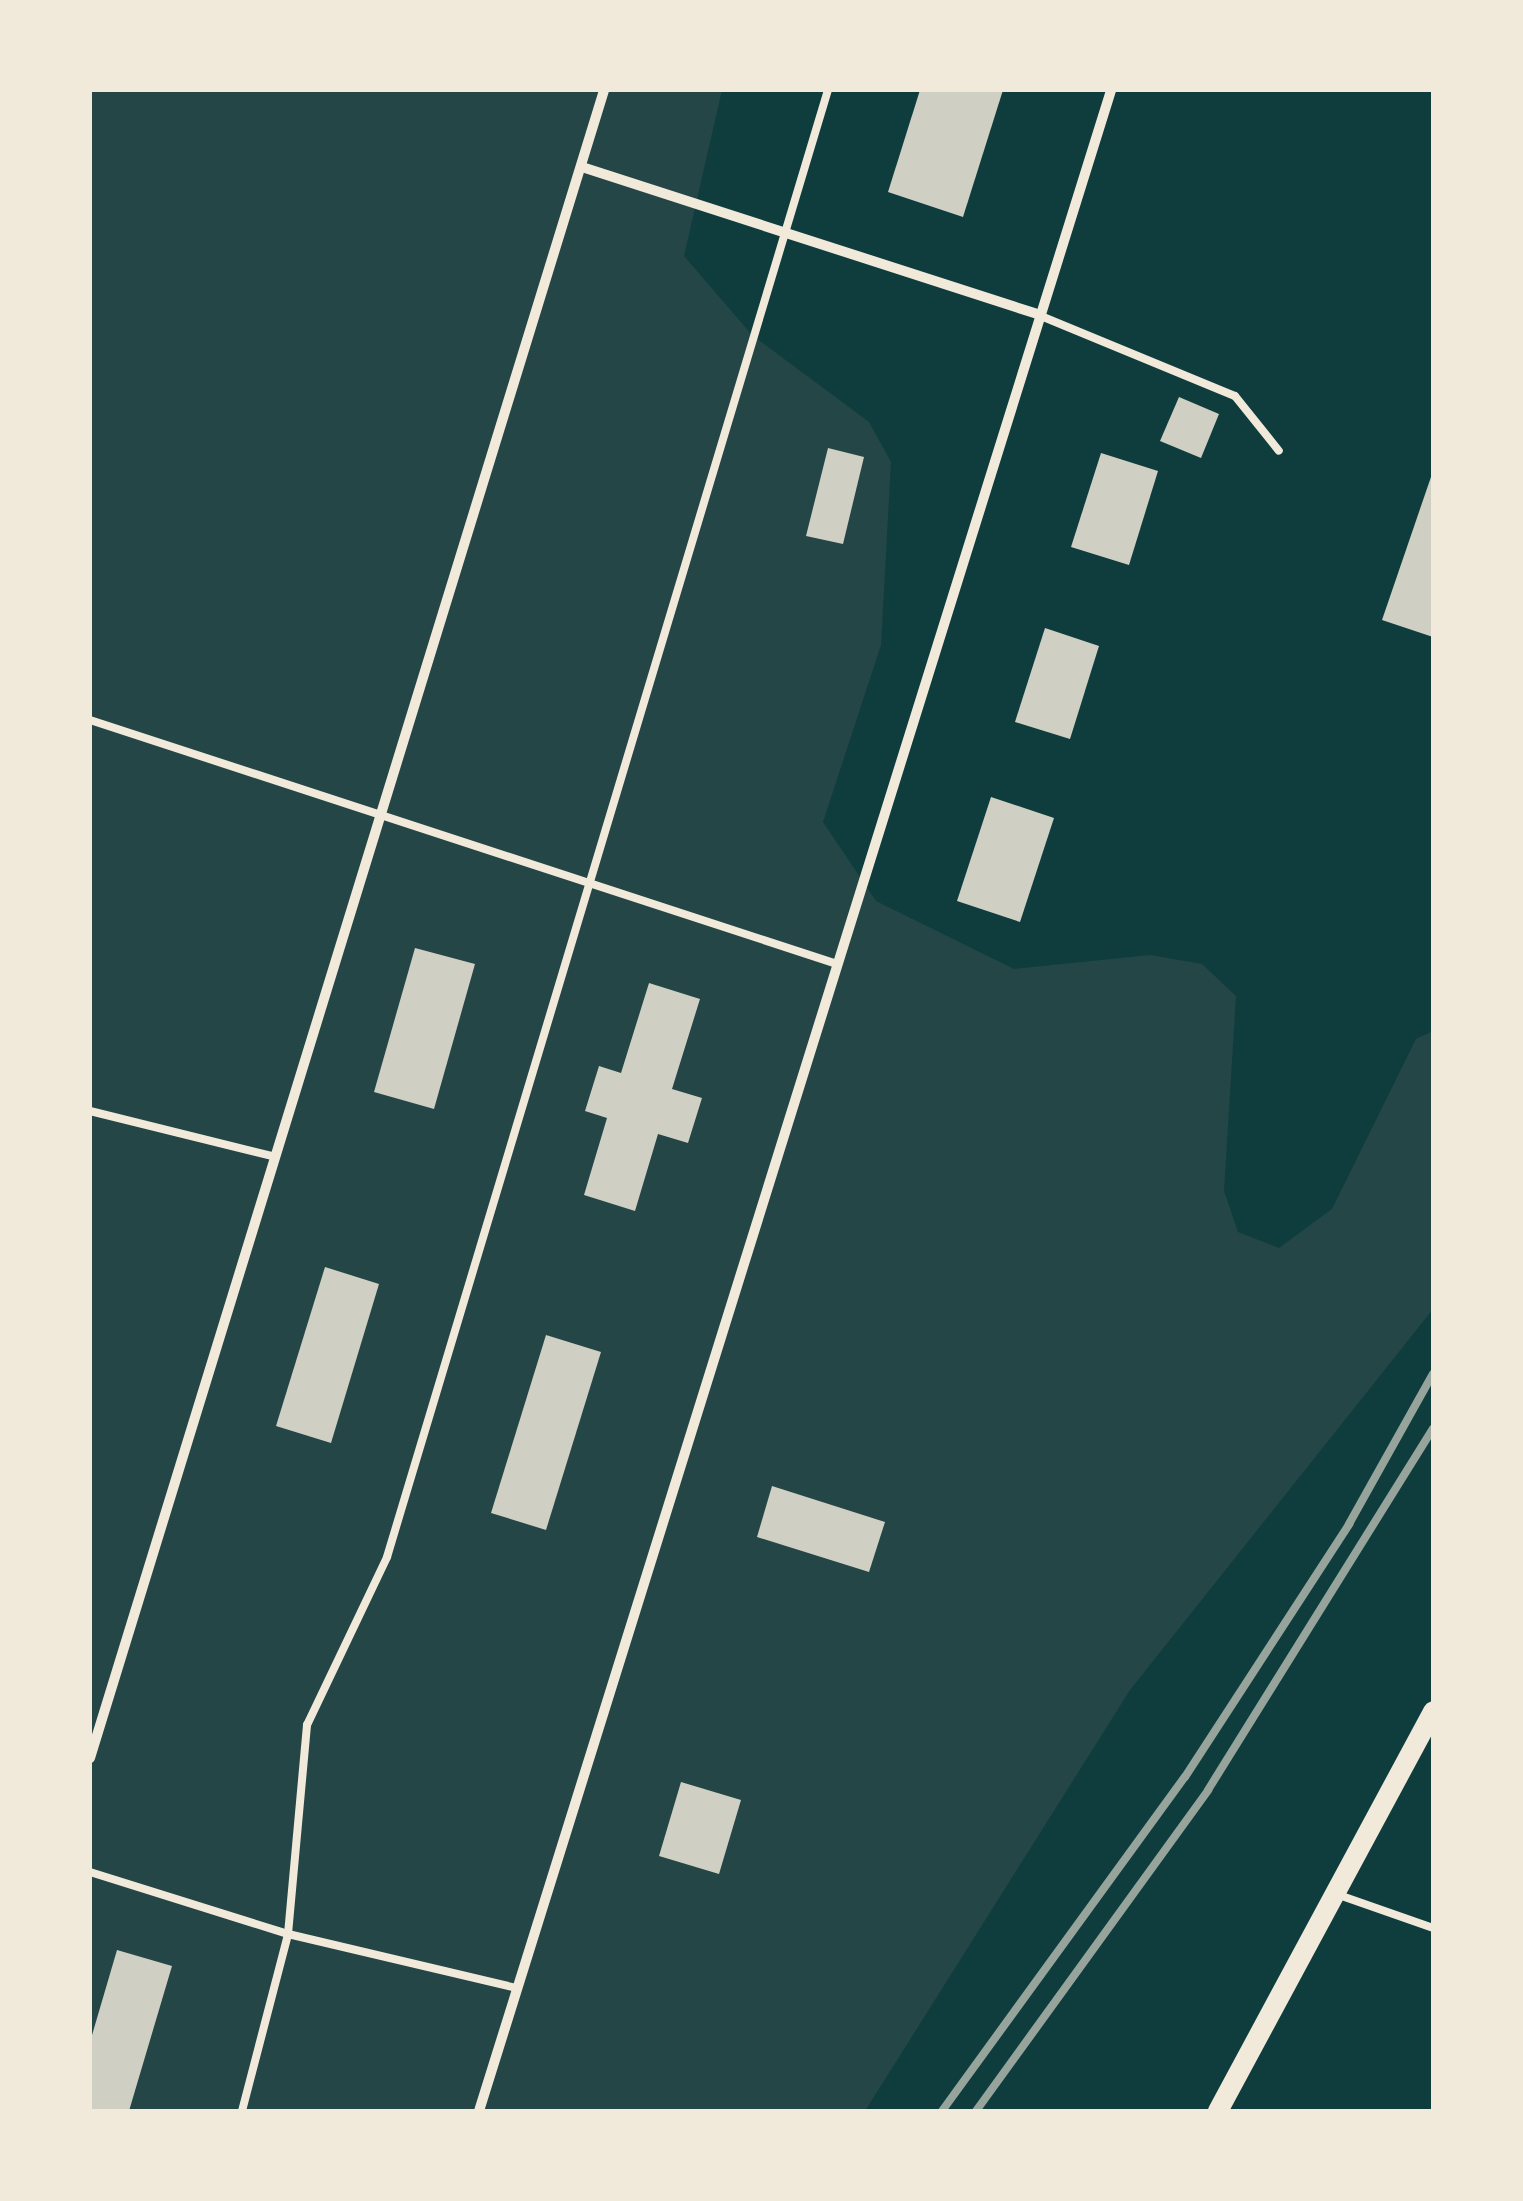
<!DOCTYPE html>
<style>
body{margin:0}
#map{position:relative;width:1523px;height:2201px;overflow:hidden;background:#0f3d3e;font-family:"Fira Sans Condensed",sans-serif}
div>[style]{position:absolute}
.green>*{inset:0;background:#244646}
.building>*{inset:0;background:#cfcfc3}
.service>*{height:8px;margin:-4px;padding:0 4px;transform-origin:4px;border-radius:4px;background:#f1e9da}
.minor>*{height:10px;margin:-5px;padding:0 5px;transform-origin:5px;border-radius:5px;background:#f1e9da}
.secondary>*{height:20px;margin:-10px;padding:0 10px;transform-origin:10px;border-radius:10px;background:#f1e9da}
.rail>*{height:8px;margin:-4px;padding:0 4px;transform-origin:4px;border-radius:4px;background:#97a49c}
span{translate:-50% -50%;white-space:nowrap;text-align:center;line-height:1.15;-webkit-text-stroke:10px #f1e9da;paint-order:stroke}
.frame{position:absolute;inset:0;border:92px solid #f1e9da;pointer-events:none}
</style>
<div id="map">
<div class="green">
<div style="clip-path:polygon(90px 90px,722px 90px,684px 256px,752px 335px,869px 422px,891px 462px,881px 645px,823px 822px,876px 901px,1014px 969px,1150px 955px,1202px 964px,1236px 996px,1224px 1191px,1238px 1232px,1279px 1248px,1332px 1209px,1416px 1039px,1433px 1031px,1433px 1309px,1130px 1690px,865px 2111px,90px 2111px)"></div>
</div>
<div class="building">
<div style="clip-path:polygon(920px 90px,1003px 90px,963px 217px,888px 192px)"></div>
<div style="clip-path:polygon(1179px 397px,1219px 414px,1201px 458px,1160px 441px)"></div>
<div style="clip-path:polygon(828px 448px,864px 457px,843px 544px,806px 536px)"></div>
<div style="clip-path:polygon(1101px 453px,1158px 471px,1129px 565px,1071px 547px)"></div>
<div style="clip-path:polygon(1432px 474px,1433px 474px,1433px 637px,1382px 620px)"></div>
<div style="clip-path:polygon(1045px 628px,1099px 646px,1070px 739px,1015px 722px)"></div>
<div style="clip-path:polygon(991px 797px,1054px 818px,1020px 922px,957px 901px)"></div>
<div style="clip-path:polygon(415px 948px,475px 964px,434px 1109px,374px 1092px)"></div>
<div style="clip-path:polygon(649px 983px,700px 999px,672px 1089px,702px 1098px,688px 1143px,658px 1134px,635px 1211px,584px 1195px,607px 1118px,585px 1111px,599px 1066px,621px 1073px)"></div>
<div style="clip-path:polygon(325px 1267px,379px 1284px,331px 1443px,276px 1426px)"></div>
<div style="clip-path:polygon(546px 1335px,601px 1352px,546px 1530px,491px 1513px)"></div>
<div style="clip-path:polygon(772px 1486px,885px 1522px,869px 1572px,757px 1537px)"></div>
<div style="clip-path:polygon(681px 1782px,741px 1800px,719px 1874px,659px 1856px)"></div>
<div style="clip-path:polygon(117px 1950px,172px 1966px,129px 2111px,90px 2111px,90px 2042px)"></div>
</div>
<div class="service">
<div style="left:1036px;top:314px;width:215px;rotate:22.4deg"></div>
<div style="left:1235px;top:396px;width:70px;rotate:51.3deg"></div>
<div style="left:90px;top:720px;width:783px;rotate:18.09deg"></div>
<div style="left:90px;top:1111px;width:187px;rotate:13.9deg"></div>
<div style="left:90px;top:1872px;width:207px;rotate:17.4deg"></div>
<div style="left:288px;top:1934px;width:234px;rotate:13.3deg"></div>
<div style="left:1336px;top:1894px;width:103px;rotate:19.3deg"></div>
<div style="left:242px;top:2111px;width:183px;rotate:-75.4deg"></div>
<div style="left:288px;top:1934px;width:210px;rotate:-84.8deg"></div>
<div style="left:307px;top:1725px;width:186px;rotate:-64.5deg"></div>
<div style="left:387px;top:1557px;width:1532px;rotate:-73.27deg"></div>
</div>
<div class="minor">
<div style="left:582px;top:167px;width:477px;rotate:17.9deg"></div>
<div style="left:90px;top:1758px;width:1745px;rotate:-72.87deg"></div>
<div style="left:479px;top:2111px;width:2118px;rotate:-72.63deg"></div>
</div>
<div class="secondary">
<div style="left:1218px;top:2111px;width:454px;rotate:-61.7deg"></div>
</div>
<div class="rail">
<div style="left:942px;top:2111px;width:413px;rotate:-54deg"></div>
<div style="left:1185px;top:1777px;width:302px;rotate:-57deg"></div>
<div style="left:1349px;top:1524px;width:172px;rotate:-60.8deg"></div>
<div style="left:976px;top:2111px;width:396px;rotate:-54.1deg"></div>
<div style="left:1208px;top:1790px;width:426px;rotate:-58.1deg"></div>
</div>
<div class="frame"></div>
</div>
